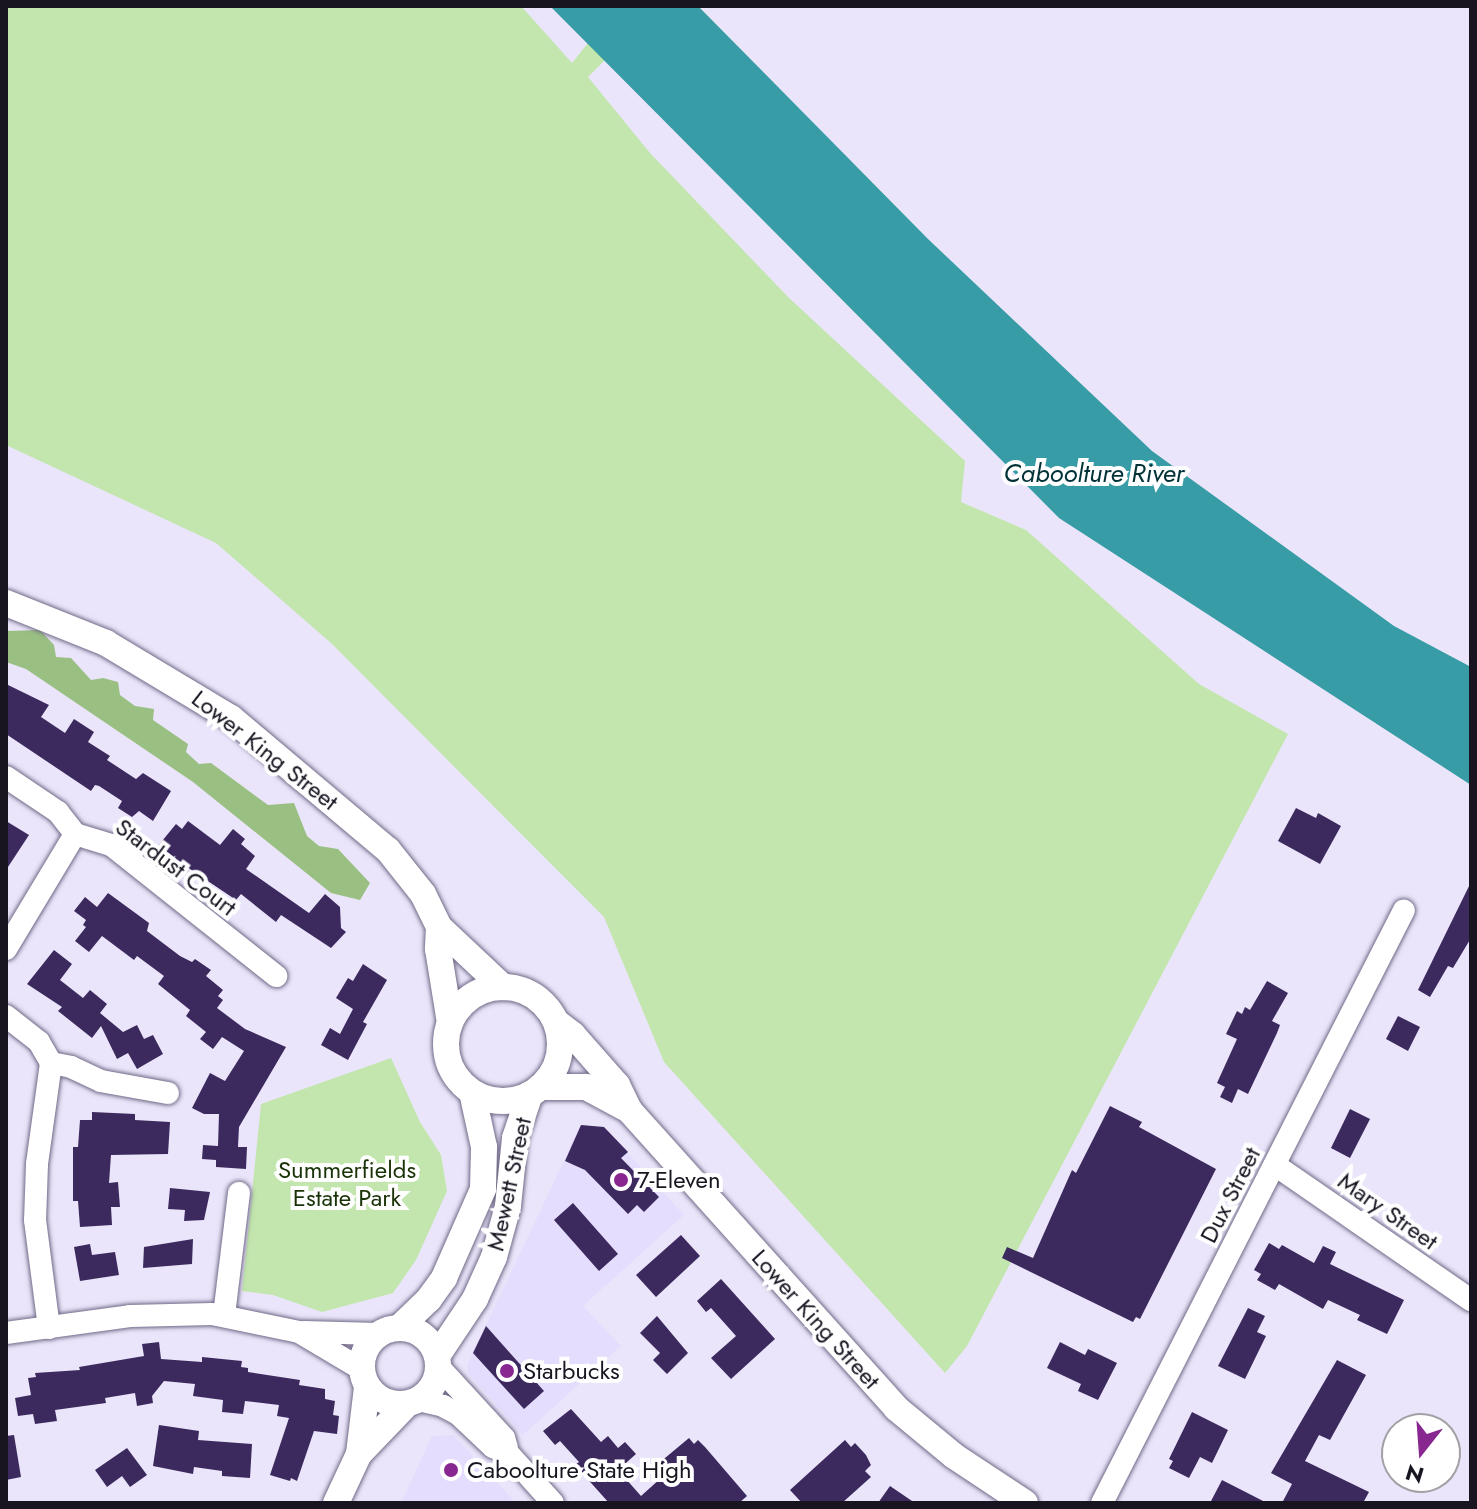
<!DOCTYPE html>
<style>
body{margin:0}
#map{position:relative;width:1477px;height:1509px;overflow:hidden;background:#eae5fa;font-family:Jost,sans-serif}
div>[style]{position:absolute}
.built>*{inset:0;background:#e5ddfd}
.green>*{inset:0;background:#c2e6ad}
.forest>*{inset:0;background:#9abf83}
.water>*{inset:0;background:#379ca6}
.building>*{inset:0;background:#3c2a5f}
.roads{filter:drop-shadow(0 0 2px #716987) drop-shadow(0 0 2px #716987)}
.minor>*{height:22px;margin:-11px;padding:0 11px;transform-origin:11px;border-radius:11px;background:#fff}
.major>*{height:26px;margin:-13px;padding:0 13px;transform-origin:13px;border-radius:13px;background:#fff}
.major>.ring{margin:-13px;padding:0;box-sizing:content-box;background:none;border:26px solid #fff;border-radius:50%}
.dots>*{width:22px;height:22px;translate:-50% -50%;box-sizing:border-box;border:4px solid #fff;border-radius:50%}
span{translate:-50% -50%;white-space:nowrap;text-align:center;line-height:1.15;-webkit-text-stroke:8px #fff;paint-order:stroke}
.street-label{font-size:24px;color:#181420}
.park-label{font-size:24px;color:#1b3308}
.poi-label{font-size:24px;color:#181420}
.left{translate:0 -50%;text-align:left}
.water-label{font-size:26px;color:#013237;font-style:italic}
.frame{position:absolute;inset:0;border:8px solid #181420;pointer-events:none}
.north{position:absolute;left:1381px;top:1413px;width:80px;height:80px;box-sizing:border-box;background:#fff;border:2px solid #a3a1a6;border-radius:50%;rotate:197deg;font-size:22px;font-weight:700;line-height:32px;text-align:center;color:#181420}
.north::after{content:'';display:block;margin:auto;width:28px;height:36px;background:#882790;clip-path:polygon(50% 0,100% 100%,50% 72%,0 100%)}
</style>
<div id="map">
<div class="built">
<div style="clip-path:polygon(581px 1125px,604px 1127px,684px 1215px,583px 1306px,621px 1346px,523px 1435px,468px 1373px,467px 1365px)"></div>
<div style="clip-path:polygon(453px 1435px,516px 1503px,401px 1503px,432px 1436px)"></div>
</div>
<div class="green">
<div style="clip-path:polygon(6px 6px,521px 6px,572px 63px,588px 43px,605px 60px,588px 77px,650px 153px,788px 297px,965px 461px,961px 502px,1026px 530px,1199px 684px,1288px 734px,967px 1346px,945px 1373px,664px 1062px,604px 917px,331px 643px,216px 543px,6px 445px)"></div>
<div style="clip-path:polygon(391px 1058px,420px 1122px,441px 1155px,447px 1191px,416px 1260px,393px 1293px,322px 1312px,273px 1295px,242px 1291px,261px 1104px)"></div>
</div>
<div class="forest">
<div style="clip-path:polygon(40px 630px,54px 645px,56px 657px,71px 658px,91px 680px,103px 678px,118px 682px,120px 695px,135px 706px,154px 709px,153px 720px,188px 744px,186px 752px,199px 764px,211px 763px,268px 805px,294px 803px,307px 836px,319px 846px,338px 849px,370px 883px,360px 900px,331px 893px,193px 782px,26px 669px,6px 662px,6px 631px)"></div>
</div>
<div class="water">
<div style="clip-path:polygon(550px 6px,698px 6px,928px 239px,1152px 451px,1394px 626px,1471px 667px,1471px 785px,1059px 518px)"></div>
</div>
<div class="building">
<div style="clip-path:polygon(6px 684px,49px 705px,41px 717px,65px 733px,74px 719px,94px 732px,88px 742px,110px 756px,107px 760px,136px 779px,143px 773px,171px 791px,153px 821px,139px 811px,132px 817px,118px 808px,122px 801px,99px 786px,95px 785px,91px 791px,6px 734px)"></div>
<div style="clip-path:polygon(1296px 808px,1316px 818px,1318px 813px,1341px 826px,1320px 864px,1278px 841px)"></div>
<div style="clip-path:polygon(6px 821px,29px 835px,6px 870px)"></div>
<div style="clip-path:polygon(188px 821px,220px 845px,233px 829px,245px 839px,241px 844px,255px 856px,246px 869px,309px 913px,325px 894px,340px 907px,341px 928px,346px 932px,331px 948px,281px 915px,276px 922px,241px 894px,236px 900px,190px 869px,185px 876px,153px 852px,176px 824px,182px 829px)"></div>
<div style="clip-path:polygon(1471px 882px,1471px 938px,1453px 968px,1448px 966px,1430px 997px,1418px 990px)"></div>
<div style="clip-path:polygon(108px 893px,149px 923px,147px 931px,180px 956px,192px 962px,195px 959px,211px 970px,206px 976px,223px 990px,218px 996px,223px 1000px,217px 1008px,245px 1029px,286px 1047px,239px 1127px,238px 1147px,247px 1147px,246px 1169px,216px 1167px,216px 1160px,202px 1159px,203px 1145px,218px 1146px,219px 1114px,204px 1114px,192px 1108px,210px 1073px,225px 1081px,244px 1051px,222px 1037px,213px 1049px,200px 1039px,206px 1032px,186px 1016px,190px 1010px,158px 984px,164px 976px,137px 956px,134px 960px,102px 936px,89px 952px,75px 941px,86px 927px,83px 925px,86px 920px,74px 911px,85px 897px,97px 907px)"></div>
<div style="clip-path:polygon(54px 950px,72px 964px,60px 980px,83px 998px,90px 990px,107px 1004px,100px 1013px,123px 1032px,137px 1025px,144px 1039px,153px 1035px,163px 1054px,137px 1069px,128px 1053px,117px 1059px,101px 1026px,92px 1038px,58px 1011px,62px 1007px,27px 984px)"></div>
<div style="clip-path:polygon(363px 964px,387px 980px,363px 1022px,367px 1024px,348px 1060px,321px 1045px,330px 1028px,340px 1034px,353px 1009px,336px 998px,348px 978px,353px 981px)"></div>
<div style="clip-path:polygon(1267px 981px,1288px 993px,1272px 1021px,1280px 1025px,1277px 1033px,1248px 1094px,1238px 1089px,1232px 1103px,1220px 1097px,1225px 1087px,1217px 1083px,1237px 1039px,1226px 1034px,1237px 1011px,1242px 1014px,1245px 1007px,1250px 1010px)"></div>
<div style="clip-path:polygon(1398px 1016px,1420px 1027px,1408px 1051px,1386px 1039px)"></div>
<div style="clip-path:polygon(1110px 1106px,1142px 1122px,1139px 1127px,1216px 1169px,1140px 1319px,1136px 1317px,1133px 1322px,1002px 1258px,1007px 1247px,1033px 1258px,1072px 1170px,1076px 1173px)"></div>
<div style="clip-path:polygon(1350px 1109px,1370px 1119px,1350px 1158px,1331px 1148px)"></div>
<div style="clip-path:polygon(92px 1112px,135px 1114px,135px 1120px,170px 1122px,168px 1154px,111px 1155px,109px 1183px,118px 1182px,120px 1207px,111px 1207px,112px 1225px,80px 1227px,78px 1201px,73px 1201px,73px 1147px,78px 1147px,80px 1120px,92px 1120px)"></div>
<div style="clip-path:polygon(581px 1125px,604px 1127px,628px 1152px,621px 1158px,659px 1197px,644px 1212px,637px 1205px,628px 1214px,585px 1170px,565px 1161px)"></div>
<div style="clip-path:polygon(170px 1188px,210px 1192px,204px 1220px,184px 1221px,185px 1210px,168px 1209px)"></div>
<div style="clip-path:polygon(573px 1203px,618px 1254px,599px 1271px,554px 1220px)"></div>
<div style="clip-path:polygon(681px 1235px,700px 1256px,656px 1297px,636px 1275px)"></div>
<div style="clip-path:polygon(193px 1239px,192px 1264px,143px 1268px,144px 1247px)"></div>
<div style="clip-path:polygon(1269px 1243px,1279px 1249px,1282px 1245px,1314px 1263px,1323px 1246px,1336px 1252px,1330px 1264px,1404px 1300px,1387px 1334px,1357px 1320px,1360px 1315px,1328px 1300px,1323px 1309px,1279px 1284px,1275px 1290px,1257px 1280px,1261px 1274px,1254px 1270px)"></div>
<div style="clip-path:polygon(90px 1244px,92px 1255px,115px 1252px,119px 1275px,80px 1281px,74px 1247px)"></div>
<div style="clip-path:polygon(721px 1279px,775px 1339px,731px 1379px,711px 1358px,736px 1336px,711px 1308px,706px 1312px,697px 1301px)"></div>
<div style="clip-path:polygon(1248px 1308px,1265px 1316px,1257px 1332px,1266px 1336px,1245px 1379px,1218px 1366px)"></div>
<div style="clip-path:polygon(657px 1316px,688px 1353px,667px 1374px,653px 1360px,660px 1353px,640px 1333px)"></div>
<div style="clip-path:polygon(486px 1326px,544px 1391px,524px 1409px,473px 1353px)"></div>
<div style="clip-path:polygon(159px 1342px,161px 1359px,202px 1362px,202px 1357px,242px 1361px,241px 1367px,248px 1368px,248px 1372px,300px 1380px,299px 1385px,325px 1389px,325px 1399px,335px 1401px,333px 1415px,339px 1416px,337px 1434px,314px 1431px,297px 1481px,291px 1478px,290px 1481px,270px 1475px,289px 1418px,277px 1416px,279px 1405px,245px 1401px,243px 1414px,222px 1412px,223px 1400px,193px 1396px,195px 1384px,164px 1381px,152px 1396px,153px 1403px,137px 1406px,135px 1393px,105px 1398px,106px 1403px,55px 1410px,57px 1421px,35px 1424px,33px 1414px,18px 1416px,15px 1398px,31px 1395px,28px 1378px,36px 1377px,35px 1373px,80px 1370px,79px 1367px,144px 1356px,142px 1344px)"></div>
<div style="clip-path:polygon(1060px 1342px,1085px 1355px,1088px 1349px,1117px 1363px,1098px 1400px,1078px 1391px,1081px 1384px,1047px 1368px)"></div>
<div style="clip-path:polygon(1337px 1360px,1366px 1375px,1330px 1440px,1319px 1435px,1305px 1461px,1369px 1492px,1363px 1503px,1282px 1503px,1292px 1484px,1271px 1473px)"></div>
<div style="clip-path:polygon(571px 1409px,601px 1442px,608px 1436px,618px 1448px,625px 1442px,636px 1454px,618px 1470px,641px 1496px,661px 1478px,653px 1468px,689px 1438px,694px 1444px,698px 1440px,705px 1447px,747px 1496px,739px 1503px,609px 1503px,575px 1465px,579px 1462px,560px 1441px,555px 1445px,543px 1431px)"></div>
<div style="clip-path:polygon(1192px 1412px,1228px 1430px,1212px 1463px,1200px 1457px,1189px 1478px,1169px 1468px,1173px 1461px,1169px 1459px)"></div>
<div style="clip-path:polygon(159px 1425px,199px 1431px,198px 1440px,252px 1444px,250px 1478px,222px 1476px,222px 1471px,194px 1467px,193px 1474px,153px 1466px)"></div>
<div style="clip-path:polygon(14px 1435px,21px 1477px,6px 1480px,6px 1436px)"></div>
<div style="clip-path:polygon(845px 1440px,851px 1447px,855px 1443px,866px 1455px,871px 1465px,865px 1471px,871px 1477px,842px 1503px,802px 1503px,790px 1490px)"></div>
<div style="clip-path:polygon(127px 1448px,147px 1475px,130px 1487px,122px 1476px,107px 1487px,95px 1470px)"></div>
<div style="clip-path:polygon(1222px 1480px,1267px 1503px,1210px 1503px)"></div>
<div style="clip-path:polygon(890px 1486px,915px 1503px,878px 1503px)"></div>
</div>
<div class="roads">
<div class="minor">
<div style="left:6px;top:777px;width:63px;rotate:33.9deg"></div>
<div style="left:58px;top:812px;width:28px;rotate:52deg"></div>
<div style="left:75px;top:834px;width:38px;rotate:17deg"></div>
<div style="left:111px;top:845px;width:211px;rotate:38.4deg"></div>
<div style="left:6px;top:949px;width:134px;rotate:-59deg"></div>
<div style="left:6px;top:1016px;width:42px;rotate:38.2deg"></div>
<div style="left:39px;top:1042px;width:24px;rotate:60deg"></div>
<div style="left:51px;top:1063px;width:102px;rotate:97.9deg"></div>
<div style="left:37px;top:1164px;width:56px;rotate:92deg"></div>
<div style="left:35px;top:1220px;width:109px;rotate:82.6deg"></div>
<div style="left:51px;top:1063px;width:20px;rotate:11deg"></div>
<div style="left:71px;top:1067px;width:33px;rotate:25deg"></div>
<div style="left:101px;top:1081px;width:68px;rotate:10.2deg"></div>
<div style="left:1275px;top:1165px;width:238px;rotate:34.6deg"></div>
<div style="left:224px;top:1315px;width:123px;rotate:-83deg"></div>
<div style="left:304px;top:1332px;width:74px;rotate:1.5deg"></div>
<div style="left:6px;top:1333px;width:125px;rotate:-7.8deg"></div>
<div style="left:130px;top:1316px;width:82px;rotate:-1.4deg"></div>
<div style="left:212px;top:1314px;width:89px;rotate:11.7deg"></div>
<div style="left:299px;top:1332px;width:72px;rotate:30.8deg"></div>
<div style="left:438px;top:1366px;width:98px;rotate:47.5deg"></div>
<div style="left:504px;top:1438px;width:10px;rotate:73deg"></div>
<div style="left:418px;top:1400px;width:26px;rotate:13deg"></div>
<div style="left:443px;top:1406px;width:17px;rotate:28deg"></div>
<div style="left:458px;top:1414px;width:48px;rotate:43.3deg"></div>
<div style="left:493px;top:1447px;width:16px;rotate:22deg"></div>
<div style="left:508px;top:1453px;width:67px;rotate:48deg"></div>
<div style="left:1102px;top:1503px;width:665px;rotate:-63.01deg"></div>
</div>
<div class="major">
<div style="left:6px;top:603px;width:108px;rotate:21.8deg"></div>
<div style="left:106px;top:643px;width:146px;rotate:31deg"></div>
<div style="left:231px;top:718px;width:205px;rotate:40.1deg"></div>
<div style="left:388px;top:850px;width:56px;rotate:51.5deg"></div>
<div style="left:423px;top:894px;width:37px;rotate:64deg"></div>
<div style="left:439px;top:927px;width:88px;rotate:43.2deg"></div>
<div style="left:439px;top:927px;width:22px;rotate:93deg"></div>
<div style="left:438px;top:949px;width:75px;rotate:80.8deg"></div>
<div class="ring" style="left:446px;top:987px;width:88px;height:88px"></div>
<div style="left:556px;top:1022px;width:21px;rotate:37deg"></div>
<div style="left:573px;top:1035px;width:67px;rotate:48.7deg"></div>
<div style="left:617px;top:1085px;width:28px;rotate:64deg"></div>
<div style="left:629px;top:1110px;width:400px;rotate:48.1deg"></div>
<div style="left:896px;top:1408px;width:75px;rotate:39.6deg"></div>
<div style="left:954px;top:1456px;width:85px;rotate:33.5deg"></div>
<div style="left:541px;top:1087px;width:45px"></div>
<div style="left:586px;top:1087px;width:49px;rotate:28.1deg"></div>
<div class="ring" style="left:362px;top:1328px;width:50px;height:50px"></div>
<div style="left:399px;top:1328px;width:42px;rotate:-44deg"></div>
<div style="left:429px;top:1299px;width:26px;rotate:-54deg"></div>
<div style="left:444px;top:1278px;width:97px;rotate:-66.3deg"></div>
<div style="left:483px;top:1189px;width:42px;rotate:-88.6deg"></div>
<div style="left:484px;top:1147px;width:56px;rotate:-102.3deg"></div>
<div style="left:437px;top:1356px;width:69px;rotate:-56.3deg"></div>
<div style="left:475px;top:1299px;width:46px;rotate:-65.7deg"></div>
<div style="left:494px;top:1257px;width:53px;rotate:-74.6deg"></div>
<div style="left:508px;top:1206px;width:68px;rotate:-84.1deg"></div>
<div style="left:515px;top:1138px;width:46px;rotate:-71.2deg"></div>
<div style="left:359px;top:1454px;width:67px;rotate:-83.2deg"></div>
<div style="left:336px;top:1503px;width:54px;rotate:-64.9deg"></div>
<div style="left:359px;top:1454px;width:69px;rotate:-46.2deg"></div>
</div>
</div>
<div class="dots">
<div style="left:621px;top:1180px;background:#882790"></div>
<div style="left:507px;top:1371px;background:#882790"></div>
<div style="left:451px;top:1470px;background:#882790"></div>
</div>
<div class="street-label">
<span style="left:265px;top:750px;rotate:38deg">Lower King Street</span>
<span style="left:176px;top:867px;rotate:37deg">Stardust Court</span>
<span style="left:509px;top:1184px;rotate:-78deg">Mewett Street</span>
<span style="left:1230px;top:1195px;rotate:-63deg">Dux Street</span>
<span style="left:1388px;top:1211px;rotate:35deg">Mary Street</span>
<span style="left:816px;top:1319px;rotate:48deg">Lower King Street</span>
</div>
<div class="park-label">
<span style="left:347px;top:1184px">Summerfields<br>Estate Park</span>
</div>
<div class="poi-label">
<span class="left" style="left:637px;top:1180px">7-Eleven</span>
<span class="left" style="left:523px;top:1371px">Starbucks</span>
<span class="left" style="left:467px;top:1470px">Caboolture State High</span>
</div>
<div class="water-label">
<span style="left:1094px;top:474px">Caboolture River</span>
</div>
<div class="frame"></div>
<div class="north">N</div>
</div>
